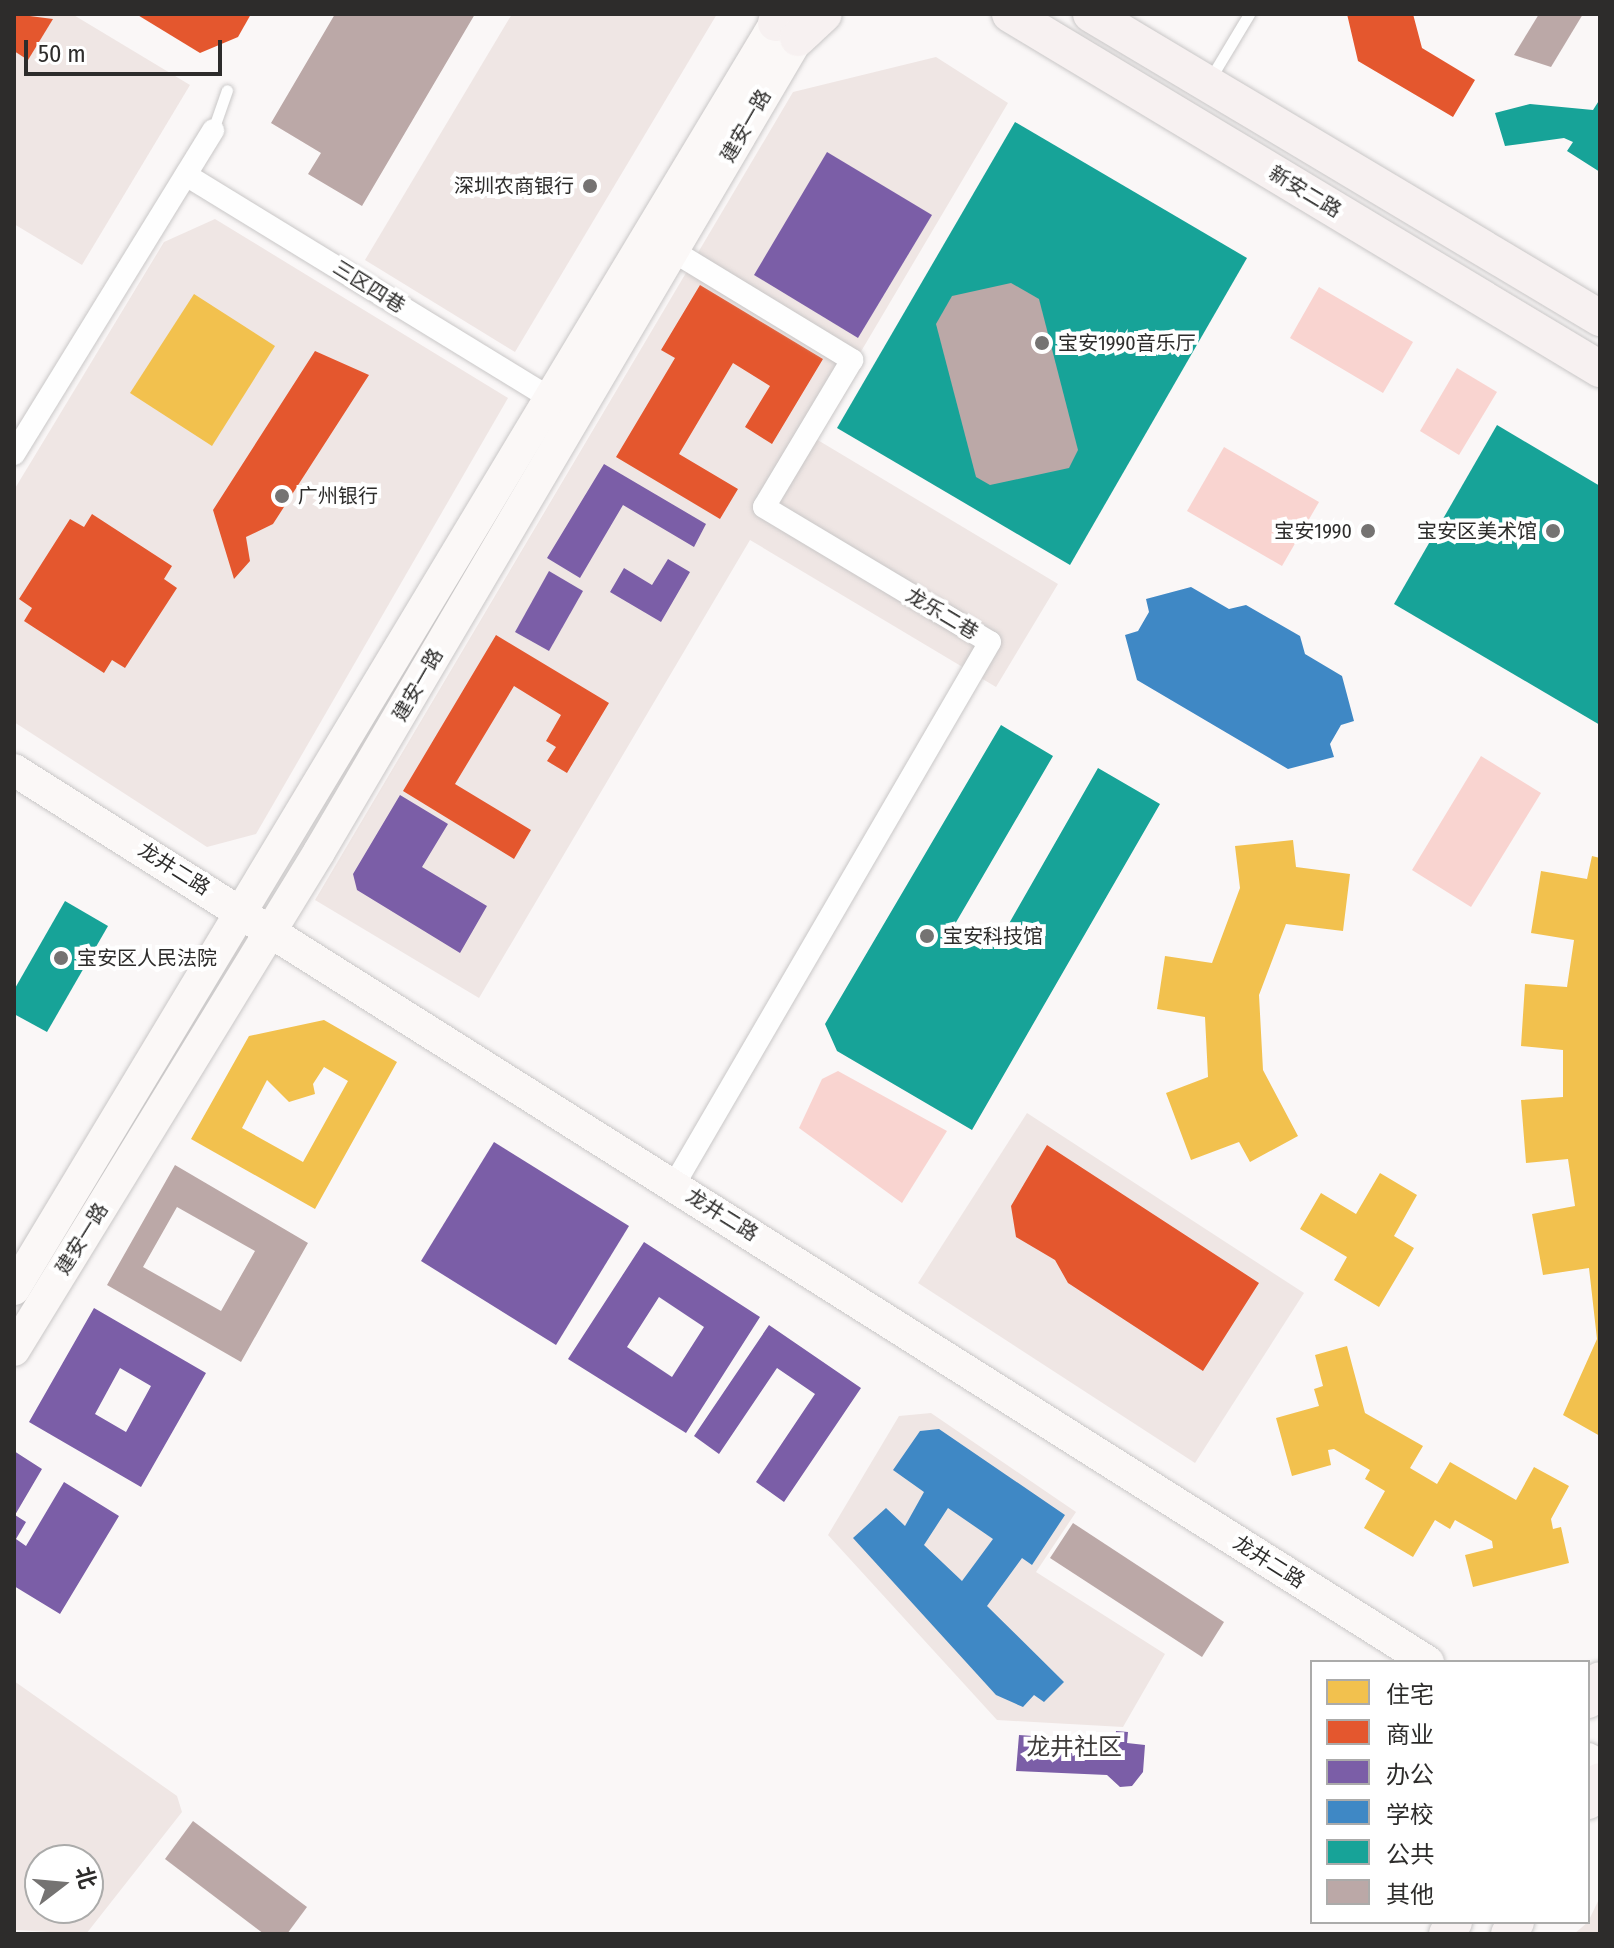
<!DOCTYPE html>
<meta charset="utf-8">
<style>
body{margin:0}
#map{position:relative;width:1614px;height:1948px;overflow:hidden;background:#faf7f7;font-family:"Fira Sans Condensed","Noto Sans SC",sans-serif}
div>[style]{position:absolute}
.built>*{inset:0;background:#efe6e4}
.green>*{inset:0;background:#f9d4d0}
.homes>*{inset:0;background:#f2c14e}
.shops>*{inset:0;background:#e4572e}
.offices>*{inset:0;background:#7b5ea7}
.schools>*{inset:0;background:#3f88c5}
.public>*{inset:0;background:#17a398}
.building>*{inset:0;background:#bba8a7}
.roads{filter:drop-shadow(0 0 2px #c9c7c7) drop-shadow(0 0 2px #c9c7c7)}
.lane>*{height:11px;margin:-5.5px;padding:0 5.5px;transform-origin:5.5px;border-radius:5.5px;background:#fefefe}
.street>*{height:22px;margin:-11px;padding:0 11px;transform-origin:11px;border-radius:11px;background:#fefefe}
.secondary>*{height:32px;margin:-16px;padding:0 16px;transform-origin:16px;border-radius:16px;background:#fbf8f7}
.primary>*{height:36px;margin:-18px;padding:0 18px;transform-origin:18px;border-radius:18px;background:#f7f1f1}
.dots>*{width:22px;height:22px;translate:-50% -50%;box-sizing:border-box;border:4px solid #fff;border-radius:50%}
span{translate:-50% -50%;white-space:nowrap;text-align:center;line-height:1.15;-webkit-text-stroke:8px #fff;paint-order:stroke}
.street-label{font-size:20px;color:#2d2c2b}
.poi-label{font-size:20px;color:#2d2c2b}
.right{translate:-100% -50%;text-align:right}
.left{translate:0 -50%;text-align:left}
.quarter-label{font-size:24px;color:#403d3c}
.frame{position:absolute;inset:0;border:16px solid #2d2c2b;pointer-events:none}
.legend{position:absolute;left:1310px;top:1660px;width:280px;height:264px;box-sizing:border-box;background:#fff;border:2px solid #ababaa;margin:0;padding:10px 14px;list-style:none;font-size:24px;color:#2d2c2b}
.legend li{display:flex;align-items:center;gap:16px;height:40px}
.legend b{width:40px;border:2px solid #ababaa}
.north{position:absolute;left:24px;top:1844px;width:80px;height:80px;box-sizing:border-box;background:#fff;border:2px solid #ababaa;border-radius:50%;rotate:74deg;font-size:22px;font-weight:700;line-height:32px;text-align:center;color:#2d2c2b}
.north::after{content:'';display:block;margin:auto;width:28px;height:36px;background:#757372;clip-path:polygon(50% 0,100% 100%,50% 72%,0 100%)}
.scale{position:absolute;left:24px;top:40px;width:198px;height:36px;box-sizing:border-box;border:4px solid #2d2c2b;border-top:0;padding-left:10px;font-size:24px;line-height:28px;white-space:nowrap;color:#2d2c2b;-webkit-text-stroke:6px #fff;paint-order:stroke}
</style>
<div id="map">
<div class="built">
<div style="clip-path:polygon(14px 14px,72px 14px,190px 85px,82px 265px,14px 224px)"></div>
<div style="clip-path:polygon(512px 14px,717px 14px,515px 352px,365px 260px)"></div>
<div style="clip-path:polygon(936px 57px,1008px 103px,811px 436px,1058px 584px,996px 687px,750px 540px,479px 998px,315px 900px,793px 92px)"></div>
<div style="clip-path:polygon(215px 219px,508px 398px,256px 834px,207px 847px,14px 722px,14px 490px,164px 242px)"></div>
<div style="clip-path:polygon(1027px 1113px,1304px 1293px,1195px 1463px,918px 1283px)"></div>
<div style="clip-path:polygon(931px 1413px,1076px 1512px,1036px 1572px,1165px 1654px,1123px 1727px,997px 1720px,828px 1535px,899px 1416px)"></div>
<div style="clip-path:polygon(evenodd,14px 1681px,177px 1796px,182px 1812px,86px 1934px,14px 1930px,14px 1681px,88px 1860px,88px 1908px,40px 1908px,40px 1860px,88px 1860px)"></div>
<div style="clip-path:polygon(1600px 1897px,1600px 1934px,1574px 1934px,1588px 1922px)"></div>
</div>
<div class="green">
<div style="clip-path:polygon(1319px 287px,1413px 342px,1383px 393px,1290px 338px)"></div>
<div style="clip-path:polygon(1457px 368px,1497px 392px,1459px 455px,1420px 431px)"></div>
<div style="clip-path:polygon(1224px 447px,1319px 502px,1282px 566px,1187px 511px)"></div>
<div style="clip-path:polygon(1481px 756px,1541px 793px,1471px 907px,1412px 870px)"></div>
<div style="clip-path:polygon(838px 1071px,947px 1131px,902px 1203px,799px 1128px,822px 1079px)"></div>
</div>
<div class="homes">
<div style="clip-path:polygon(194px 294px,275px 346px,212px 446px,130px 393px)"></div>
<div style="clip-path:polygon(1293px 840px,1296px 867px,1350px 874px,1343px 931px,1286px 924px,1259px 995px,1263px 1070px,1298px 1136px,1250px 1162px,1239px 1142px,1191px 1160px,1166px 1093px,1208px 1077px,1205px 1017px,1157px 1009px,1165px 956px,1212px 963px,1240px 888px,1235px 846px)"></div>
<div style="clip-path:polygon(1592px 856px,1600px 858px,1600px 1436px,1563px 1415px,1597px 1339px,1589px 1268px,1543px 1275px,1532px 1214px,1575px 1206px,1568px 1159px,1526px 1163px,1521px 1100px,1563px 1097px,1563px 1050px,1521px 1046px,1525px 984px,1567px 987px,1574px 940px,1531px 933px,1541px 871px,1587px 879px)"></div>
<div style="clip-path:polygon(evenodd,324px 1020px,397px 1062px,315px 1209px,191px 1139px,249px 1036px,324px 1020px,324px 1067px,348px 1081px,303px 1162px,242px 1128px,267px 1080px,289px 1102px,315px 1094px,313px 1084px,324px 1067px)"></div>
<div style="clip-path:polygon(1380px 1173px,1417px 1195px,1394px 1236px,1414px 1248px,1379px 1307px,1334px 1280px,1347px 1257px,1300px 1229px,1321px 1193px,1356px 1214px)"></div>
<div style="clip-path:polygon(1347px 1346px,1365px 1413px,1423px 1446px,1410px 1468px,1437px 1484px,1450px 1462px,1516px 1500px,1534px 1467px,1569px 1486px,1551px 1519px,1553px 1529px,1561px 1527px,1569px 1563px,1473px 1587px,1465px 1555px,1493px 1548px,1492px 1541px,1455px 1520px,1450px 1529px,1435px 1520px,1413px 1557px,1364px 1528px,1385px 1491px,1365px 1479px,1370px 1470px,1334px 1449px,1328px 1450px,1331px 1465px,1292px 1476px,1276px 1418px,1319px 1406px,1314px 1389px,1323px 1386px,1315px 1355px)"></div>
</div>
<div class="shops">
<div style="clip-path:polygon(14px 14px,53px 19px,28px 60px,14px 51px)"></div>
<div style="clip-path:polygon(136px 14px,251px 14px,238px 37px,200px 53px)"></div>
<div style="clip-path:polygon(1347px 14px,1413px 14px,1422px 48px,1475px 80px,1453px 117px,1358px 61px)"></div>
<div style="clip-path:polygon(700px 285px,823px 359px,772px 444px,745px 427px,770px 386px,733px 363px,679px 454px,738px 489px,720px 519px,616px 457px,675px 358px,661px 350px)"></div>
<div style="clip-path:polygon(315px 351px,369px 375px,273px 524px,246px 537px,250px 561px,234px 579px,213px 510px)"></div>
<div style="clip-path:polygon(92px 514px,172px 566px,164px 579px,177px 588px,125px 668px,112px 660px,104px 673px,24px 621px,32px 608px,19px 599px,70px 519px,84px 527px)"></div>
<div style="clip-path:polygon(496px 635px,609px 703px,567px 773px,547px 761px,556px 747px,546px 741px,561px 715px,514px 686px,455px 784px,531px 830px,514px 859px,403px 791px)"></div>
<div style="clip-path:polygon(1047px 1145px,1259px 1283px,1203px 1371px,1068px 1283px,1055px 1260px,1016px 1237px,1011px 1206px)"></div>
</div>
<div class="offices">
<div style="clip-path:polygon(827px 152px,932px 215px,858px 338px,754px 275px)"></div>
<div style="clip-path:polygon(604px 464px,706px 524px,694px 547px,623px 505px,580px 578px,547px 558px)"></div>
<div style="clip-path:polygon(668px 559px,690px 572px,661px 622px,610px 592px,624px 568px,652px 585px)"></div>
<div style="clip-path:polygon(549px 571px,583px 591px,549px 651px,515px 632px)"></div>
<div style="clip-path:polygon(400px 795px,448px 824px,422px 867px,487px 906px,460px 953px,357px 890px,353px 874px)"></div>
<div style="clip-path:polygon(494px 1142px,629px 1226px,556px 1345px,421px 1261px)"></div>
<div style="clip-path:polygon(evenodd,644px 1242px,760px 1317px,686px 1433px,568px 1359px,644px 1242px,659px 1297px,704px 1327px,672px 1377px,627px 1347px,659px 1297px)"></div>
<div style="clip-path:polygon(evenodd,94px 1308px,206px 1373px,141px 1487px,29px 1422px,94px 1308px,120px 1368px,151px 1386px,126px 1432px,95px 1414px,120px 1368px)"></div>
<div style="clip-path:polygon(769px 1325px,861px 1388px,784px 1502px,756px 1482px,815px 1394px,777px 1368px,719px 1454px,694px 1436px)"></div>
<div style="clip-path:polygon(14px 1451px,42px 1469px,15px 1515px,26px 1522px,16px 1539px,26px 1546px,64px 1482px,119px 1516px,60px 1614px,14px 1586px)"></div>
<div style="clip-path:polygon(1116px 1731px,1128px 1732px,1127px 1743px,1145px 1745px,1143px 1772px,1132px 1786px,1120px 1787px,1107px 1775px,1016px 1771px,1019px 1735px,1115px 1742px)"></div>
</div>
<div class="schools">
<div style="clip-path:polygon(1191px 587px,1229px 609px,1246px 605px,1300px 636px,1305px 654px,1342px 676px,1354px 721px,1341px 725px,1330px 744px,1334px 757px,1288px 769px,1137px 680px,1125px 635px,1138px 631px,1149px 612px,1146px 599px)"></div>
<div style="clip-path:polygon(evenodd,939px 1429px,1065px 1515px,1032px 1565px,1022px 1558px,987px 1606px,1064px 1682px,1044px 1702px,1034px 1695px,1023px 1707px,996px 1695px,853px 1538px,886px 1508px,905px 1526px,924px 1492px,893px 1470px,920px 1431px,939px 1429px,948px 1508px,993px 1539px,962px 1581px,924px 1545px,948px 1508px)"></div>
</div>
<div class="public">
<div style="clip-path:polygon(1600px 99px,1600px 172px,1567px 151px,1573px 142px,1564px 138px,1505px 146px,1495px 113px,1530px 104px,1593px 110px)"></div>
<div style="clip-path:polygon(1015px 122px,1247px 258px,1070px 565px,837px 428px)"></div>
<div style="clip-path:polygon(1497px 425px,1600px 486px,1600px 725px,1394px 604px)"></div>
<div style="clip-path:polygon(1001px 725px,1053px 756px,955px 924px,995px 948px,1098px 768px,1160px 804px,972px 1130px,837px 1051px,825px 1024px)"></div>
<div style="clip-path:polygon(65px 901px,108px 926px,47px 1032px,14px 1014px,14px 990px)"></div>
</div>
<div class="building">
<div style="clip-path:polygon(335px 14px,475px 14px,362px 206px,308px 174px,321px 153px,271px 123px)"></div>
<div style="clip-path:polygon(1539px 14px,1583px 14px,1551px 67px,1514px 55px)"></div>
<div style="clip-path:polygon(1011px 283px,1039px 299px,1078px 450px,1069px 468px,990px 485px,976px 477px,936px 324px,952px 296px)"></div>
<div style="clip-path:polygon(evenodd,175px 1165px,308px 1243px,241px 1362px,107px 1285px,175px 1165px,177px 1207px,255px 1251px,221px 1311px,143px 1267px,177px 1207px)"></div>
<div style="clip-path:polygon(1073px 1523px,1224px 1622px,1202px 1657px,1050px 1558px)"></div>
<div style="clip-path:polygon(193px 1821px,307px 1907px,287px 1934px,264px 1934px,165px 1859px)"></div>
</div>
<div class="roads">
<div class="lane">
<div style="left:1210px;top:79px;width:76px;rotate:-59deg"></div>
<div style="left:213px;top:130px;width:42px;rotate:-70.7deg"></div>
</div>
<div class="street">
<div style="left:186px;top:175px;width:429px;rotate:31.5deg"></div>
<div style="left:673px;top:251px;width:210px;rotate:31.3deg"></div>
<div style="left:852px;top:360px;width:171px;rotate:120.9deg"></div>
<div style="left:764px;top:507px;width:263px;rotate:30.9deg"></div>
<div style="left:990px;top:642px;width:628px;rotate:120.2deg"></div>
<div style="left:14px;top:454px;width:380px;rotate:-58.4deg"></div>
</div>
<div class="secondary">
<div style="left:14px;top:770px;width:1672px;rotate:32.25deg"></div>
<div style="left:14px;top:1289px;width:1488px;rotate:-58.97deg"></div>
<div style="left:14px;top:1350px;width:584px;rotate:-58.51deg"></div>
<div style="left:319px;top:852px;width:969px;rotate:-59.54deg"></div>
<div style="left:1588px;top:1759px;width:14px;rotate:30deg"></div>
</div>
<div class="primary">
<div style="left:1010px;top:14px;width:689px;rotate:31.04deg"></div>
<div style="left:1091px;top:14px;width:593px;rotate:30.85deg"></div>
<div style="left:776px;top:23px;width:9px;rotate:-72deg"></div>
<div style="left:798px;top:38px;width:35px;rotate:-43deg"></div>
<div style="left:1588px;top:1700px;width:23px;rotate:-59deg"></div>
<div style="left:1588px;top:1801px;width:23px;rotate:-59deg"></div>
<div style="left:1447px;top:1934px;width:14px;rotate:-60deg"></div>
<div style="left:1509px;top:1934px;width:14px;rotate:-60deg"></div>
</div>
</div>
<div class="dots">
<div style="left:590px;top:186px;background:#757372"></div>
<div style="left:1042px;top:343px;background:#757372"></div>
<div style="left:282px;top:496px;background:#757372"></div>
<div style="left:1368px;top:531px;background:#757372"></div>
<div style="left:1553px;top:531px;background:#757372"></div>
<div style="left:927px;top:936px;background:#757372"></div>
<div style="left:61px;top:958px;background:#757372"></div>
</div>
<div class="street-label">
<span style="left:746px;top:126px;rotate:-60deg">建安一路</span>
<span style="left:1305px;top:192px;rotate:31deg">新安二路</span>
<span style="left:369px;top:287px;rotate:32deg">三区四巷</span>
<span style="left:942px;top:614px;rotate:31deg">龙乐二巷</span>
<span style="left:418px;top:685px;rotate:-60deg">建安一路</span>
<span style="left:174px;top:869px;rotate:32deg">龙井二路</span>
<span style="left:722px;top:1215px;rotate:32deg">龙井二路</span>
<span style="left:82px;top:1239px;rotate:-58deg">建安一路</span>
<span style="left:1269px;top:1562px;rotate:32deg">龙井二路</span>
</div>
<div class="poi-label">
<span class="right" style="left:574px;top:186px">深圳农商银行</span>
<span class="left" style="left:1058px;top:343px">宝安1990音乐厅</span>
<span class="left" style="left:298px;top:496px">广州银行</span>
<span class="right" style="left:1352px;top:531px">宝安1990</span>
<span class="right" style="left:1537px;top:531px">宝安区美术馆</span>
<span class="left" style="left:943px;top:936px">宝安科技馆</span>
<span class="left" style="left:77px;top:958px">宝安区人民法院</span>
</div>
<div class="quarter-label">
<span style="left:1074px;top:1748px">龙井社区</span>
</div>
<div class="frame"></div>
<ul class="legend">
<li><b style="height:22px;background:#f2c14e"></b>住宅</li>
<li><b style="height:22px;background:#e4572e"></b>商业</li>
<li><b style="height:22px;background:#7b5ea7"></b>办公</li>
<li><b style="height:22px;background:#3f88c5"></b>学校</li>
<li><b style="height:22px;background:#17a398"></b>公共</li>
<li><b style="height:22px;background:#bba8a7"></b>其他</li>
</ul>
<div class="north">北</div>
<div class="scale">50 m</div>
</div>
